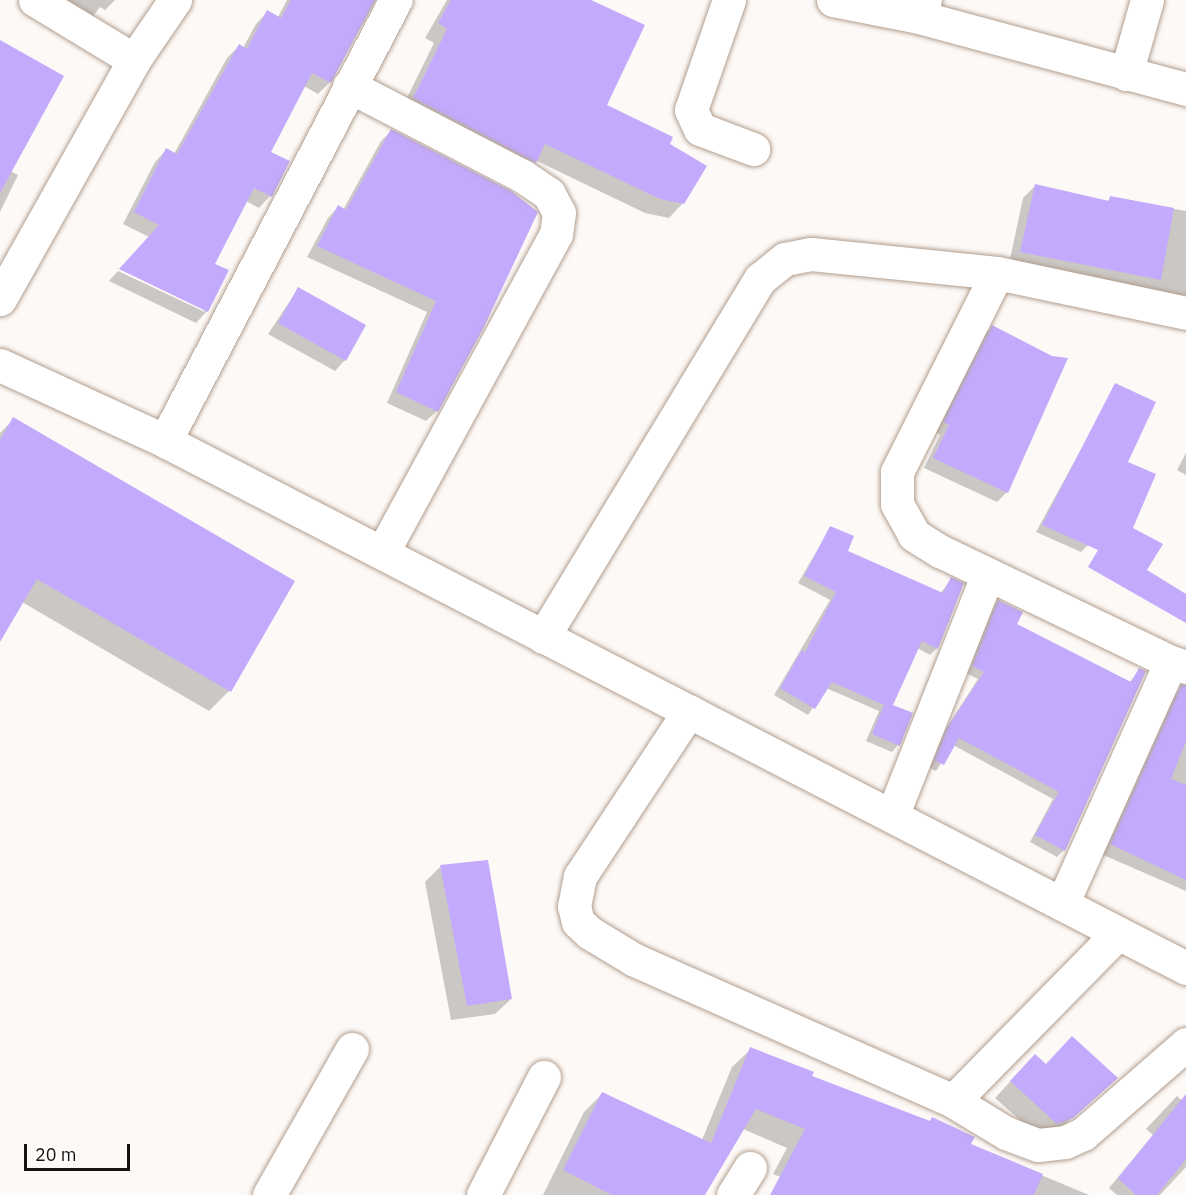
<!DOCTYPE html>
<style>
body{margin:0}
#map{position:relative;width:1186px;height:1195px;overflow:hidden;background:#fdf9f6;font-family:"IBM Plex Sans",sans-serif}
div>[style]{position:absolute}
.shadow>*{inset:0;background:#0003}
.building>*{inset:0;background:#c3aafc}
.roads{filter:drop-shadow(0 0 2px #b19e8f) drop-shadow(0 0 2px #b19e8f)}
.minor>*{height:33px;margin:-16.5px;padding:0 16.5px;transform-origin:16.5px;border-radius:16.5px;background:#fff}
span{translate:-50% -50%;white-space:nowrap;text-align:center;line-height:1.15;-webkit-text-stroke:5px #fff;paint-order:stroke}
.scale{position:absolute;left:24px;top:1144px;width:106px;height:27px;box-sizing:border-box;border:3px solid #19120d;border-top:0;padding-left:8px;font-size:18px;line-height:21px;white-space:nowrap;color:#19120d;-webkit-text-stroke:4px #fff;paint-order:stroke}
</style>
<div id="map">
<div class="shadow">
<div style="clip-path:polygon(47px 0,115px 0,105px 10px,100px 7px,87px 24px)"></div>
<div style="clip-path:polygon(287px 0,376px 0,330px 82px,318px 94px,304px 86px,269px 152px,270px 196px,259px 208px,246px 201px,213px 265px,207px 311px,196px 323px,109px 281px,118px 271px,205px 312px,149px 237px,123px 224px,155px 162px,166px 150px,174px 154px,227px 58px,239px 46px,243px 48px,256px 24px,267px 12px,278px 17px)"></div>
<div style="clip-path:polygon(447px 0,588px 0,605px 105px,683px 203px,669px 218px,645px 213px,535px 160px,521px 176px,400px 112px,434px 43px,425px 38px)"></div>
<div style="clip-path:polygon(0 48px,10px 171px,18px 175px,0 212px)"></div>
<div style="clip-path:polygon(391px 131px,536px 213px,437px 411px,426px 421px,387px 403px,427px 312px,307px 257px,328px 218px,338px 207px,343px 210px,381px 141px)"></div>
<div style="clip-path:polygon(1035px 186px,1107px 202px,1110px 198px,1186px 211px,1186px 296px,1009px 264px,1023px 198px)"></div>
<div style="clip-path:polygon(298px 289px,345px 360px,335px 371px,268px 334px)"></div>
<div style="clip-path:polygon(993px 326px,1007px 492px,997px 502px,924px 468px,940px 435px,934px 432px,983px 336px)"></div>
<div style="clip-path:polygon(1116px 385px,1088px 545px,1081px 552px,1036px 532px)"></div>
<div style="clip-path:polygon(14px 419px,293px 581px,229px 691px,209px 711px,22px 602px,0 639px,0 433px)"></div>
<div style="clip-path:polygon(1186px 453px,1186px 475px,1177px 470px)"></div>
<div style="clip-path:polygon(831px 527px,846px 552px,940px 594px,951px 579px,937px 648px,930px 655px,917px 648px,891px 706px,898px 745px,892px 752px,866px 741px,879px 711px,826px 688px,808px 715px,774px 695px,830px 600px,798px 583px)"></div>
<div style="clip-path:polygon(998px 601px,1015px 624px,1129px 683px,1140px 669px,1064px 850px,1057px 857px,1030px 842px,1053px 799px,953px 745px,936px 771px,928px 767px,941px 736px,978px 679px,966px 673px,991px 608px)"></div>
<div style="clip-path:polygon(1182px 687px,1186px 688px,1186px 891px,1101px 854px,1172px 697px)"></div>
<div style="clip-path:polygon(440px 867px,511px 999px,495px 1014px,451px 1020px,425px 882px)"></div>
<div style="clip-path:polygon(751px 1049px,810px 1077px,928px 1122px,932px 1119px,969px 1145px,1089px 1195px,826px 1195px,773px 1174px,787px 1148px,743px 1129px,703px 1195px,543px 1195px,584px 1112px,603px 1093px,702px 1140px,732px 1067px)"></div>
<div style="clip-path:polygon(1046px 1065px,1116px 1078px,1055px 1133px,1041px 1139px,995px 1098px,1020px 1071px)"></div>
<div style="clip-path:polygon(1177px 1096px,1186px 1104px,1186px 1167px,1160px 1195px,1117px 1195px,1109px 1188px,1153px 1135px,1146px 1129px)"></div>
</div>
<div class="building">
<div style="clip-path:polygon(291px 0,375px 0,331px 83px,312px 73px,271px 152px,290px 161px,272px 197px,254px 188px,215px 264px,229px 270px,208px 312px,119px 269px,159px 225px,134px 212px,166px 148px,177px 154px,239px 44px,247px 49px,267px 10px,281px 18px)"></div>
<div style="clip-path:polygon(451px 0,591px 0,645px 25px,607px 105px,673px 137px,670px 144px,707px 166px,684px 204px,660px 199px,545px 144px,536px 163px,413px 98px,447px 29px,438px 23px)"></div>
<div style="clip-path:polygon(0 40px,64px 76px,0 193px)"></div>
<div style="clip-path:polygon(391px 129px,511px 191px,538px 212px,483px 329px,438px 412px,396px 392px,436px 301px,317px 246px,338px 205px,346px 210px)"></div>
<div style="clip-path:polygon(1035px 184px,1109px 201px,1110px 196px,1174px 208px,1161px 280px,1020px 252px)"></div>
<div style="clip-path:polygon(298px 287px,366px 325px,346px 361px,278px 323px)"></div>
<div style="clip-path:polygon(992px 325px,1052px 356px,1068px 358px,1008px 493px,933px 458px,949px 425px,943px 422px)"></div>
<div style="clip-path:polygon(1115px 383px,1156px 402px,1128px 462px,1156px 474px,1133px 528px,1163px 544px,1147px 570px,1186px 594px,1186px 623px,1088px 567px,1098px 550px,1042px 525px)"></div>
<div style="clip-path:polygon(13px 417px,295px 581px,231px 692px,37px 579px,0 642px,0 440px)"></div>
<div style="clip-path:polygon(830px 526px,854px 536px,848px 551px,943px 593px,951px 577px,964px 583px,938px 649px,922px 641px,893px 705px,913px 713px,900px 746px,872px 734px,884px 705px,832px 682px,815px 709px,780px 688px,802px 650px,805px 652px,836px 592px,804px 576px)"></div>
<div style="clip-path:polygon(998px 600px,1023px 612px,1017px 624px,1131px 682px,1139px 668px,1146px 671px,1065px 851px,1035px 835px,1059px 792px,959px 738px,944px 765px,934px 760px,947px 728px,984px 672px,972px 666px)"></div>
<div style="clip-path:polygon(1181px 685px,1186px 685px,1186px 741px,1171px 779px,1186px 785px,1186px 880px,1110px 844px)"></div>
<div style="clip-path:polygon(488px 860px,512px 999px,467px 1006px,440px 865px)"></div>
<div style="clip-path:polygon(1072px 1036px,1118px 1078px,1073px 1118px,1057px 1124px,1010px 1081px,1035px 1054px,1046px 1064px)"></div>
<div style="clip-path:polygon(750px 1047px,814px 1072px,812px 1076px,930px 1121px,932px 1117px,975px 1137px,971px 1144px,1043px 1174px,1034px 1195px,770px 1195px,805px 1129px,756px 1109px,705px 1195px,612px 1195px,563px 1170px,602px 1092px,711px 1143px)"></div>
<div style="clip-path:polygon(1186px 1094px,1186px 1159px,1157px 1195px,1136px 1195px,1118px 1178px)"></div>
</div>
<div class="roads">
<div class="minor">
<div style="left:35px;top:0;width:116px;rotate:31.2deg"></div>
<div style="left:729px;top:0;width:116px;rotate:109.1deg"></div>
<div style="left:691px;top:110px;width:21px;rotate:65deg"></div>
<div style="left:700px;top:129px;width:57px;rotate:20.7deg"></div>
<div style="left:833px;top:0;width:88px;rotate:11.2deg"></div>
<div style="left:919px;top:17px;width:18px;rotate:-71deg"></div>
<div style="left:919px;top:17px;width:277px;rotate:15.1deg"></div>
<div style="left:1126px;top:74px;width:77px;rotate:-74.2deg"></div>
<div style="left:349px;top:86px;width:194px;rotate:27.4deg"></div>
<div style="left:521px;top:175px;width:34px;rotate:34deg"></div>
<div style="left:549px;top:194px;width:21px;rotate:62deg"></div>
<div style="left:559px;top:213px;width:21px;rotate:98deg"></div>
<div style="left:556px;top:234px;width:363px;rotate:118.6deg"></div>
<div style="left:997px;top:273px;width:223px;rotate:116.7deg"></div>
<div style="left:897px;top:472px;width:32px;rotate:90deg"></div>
<div style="left:897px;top:504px;width:35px;rotate:61deg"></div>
<div style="left:914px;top:535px;width:31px;rotate:32deg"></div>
<div style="left:940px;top:551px;width:256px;rotate:25.7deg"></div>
<div style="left:0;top:299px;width:274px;rotate:-60.7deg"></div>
<div style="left:134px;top:60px;width:73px;rotate:-55.7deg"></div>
<div style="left:0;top:365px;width:182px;rotate:24.7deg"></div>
<div style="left:165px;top:441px;width:1149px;rotate:27.3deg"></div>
<div style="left:165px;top:441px;width:498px;rotate:-62.4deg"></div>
<div style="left:543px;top:637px;width:419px;rotate:-58.8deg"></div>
<div style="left:760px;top:279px;width:32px;rotate:-39deg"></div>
<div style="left:785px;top:259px;width:26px;rotate:-11deg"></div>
<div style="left:811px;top:254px;width:187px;rotate:5.8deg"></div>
<div style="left:997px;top:273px;width:193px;rotate:11.9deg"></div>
<div style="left:689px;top:711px;width:198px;rotate:123.4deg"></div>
<div style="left:580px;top:876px;width:31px;rotate:101deg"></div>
<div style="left:574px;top:906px;width:16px;rotate:76deg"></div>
<div style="left:578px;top:922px;width:16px;rotate:43deg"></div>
<div style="left:590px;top:933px;width:52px;rotate:31deg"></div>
<div style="left:635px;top:960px;width:348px;rotate:23.9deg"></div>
<div style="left:953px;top:1101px;width:62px;rotate:31.1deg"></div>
<div style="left:1006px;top:1133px;width:34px;rotate:21deg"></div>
<div style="left:1038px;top:1145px;width:27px;rotate:-6deg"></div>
<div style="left:1065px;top:1142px;width:20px;rotate:-24deg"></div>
<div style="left:1083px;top:1134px;width:137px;rotate:-41.1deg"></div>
<div style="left:892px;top:816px;width:260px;rotate:-68.4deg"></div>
<div style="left:1062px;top:904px;width:265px;rotate:-65.8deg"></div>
<div style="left:1171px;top:662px;width:16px;rotate:18deg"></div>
<div style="left:953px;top:1101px;width:235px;rotate:-45.5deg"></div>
<div style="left:269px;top:1195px;width:168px;rotate:-60.4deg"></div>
<div style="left:483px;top:1195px;width:133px;rotate:-62.7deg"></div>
<div style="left:733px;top:1195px;width:32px;rotate:-58deg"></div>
</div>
</div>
<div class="scale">20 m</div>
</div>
